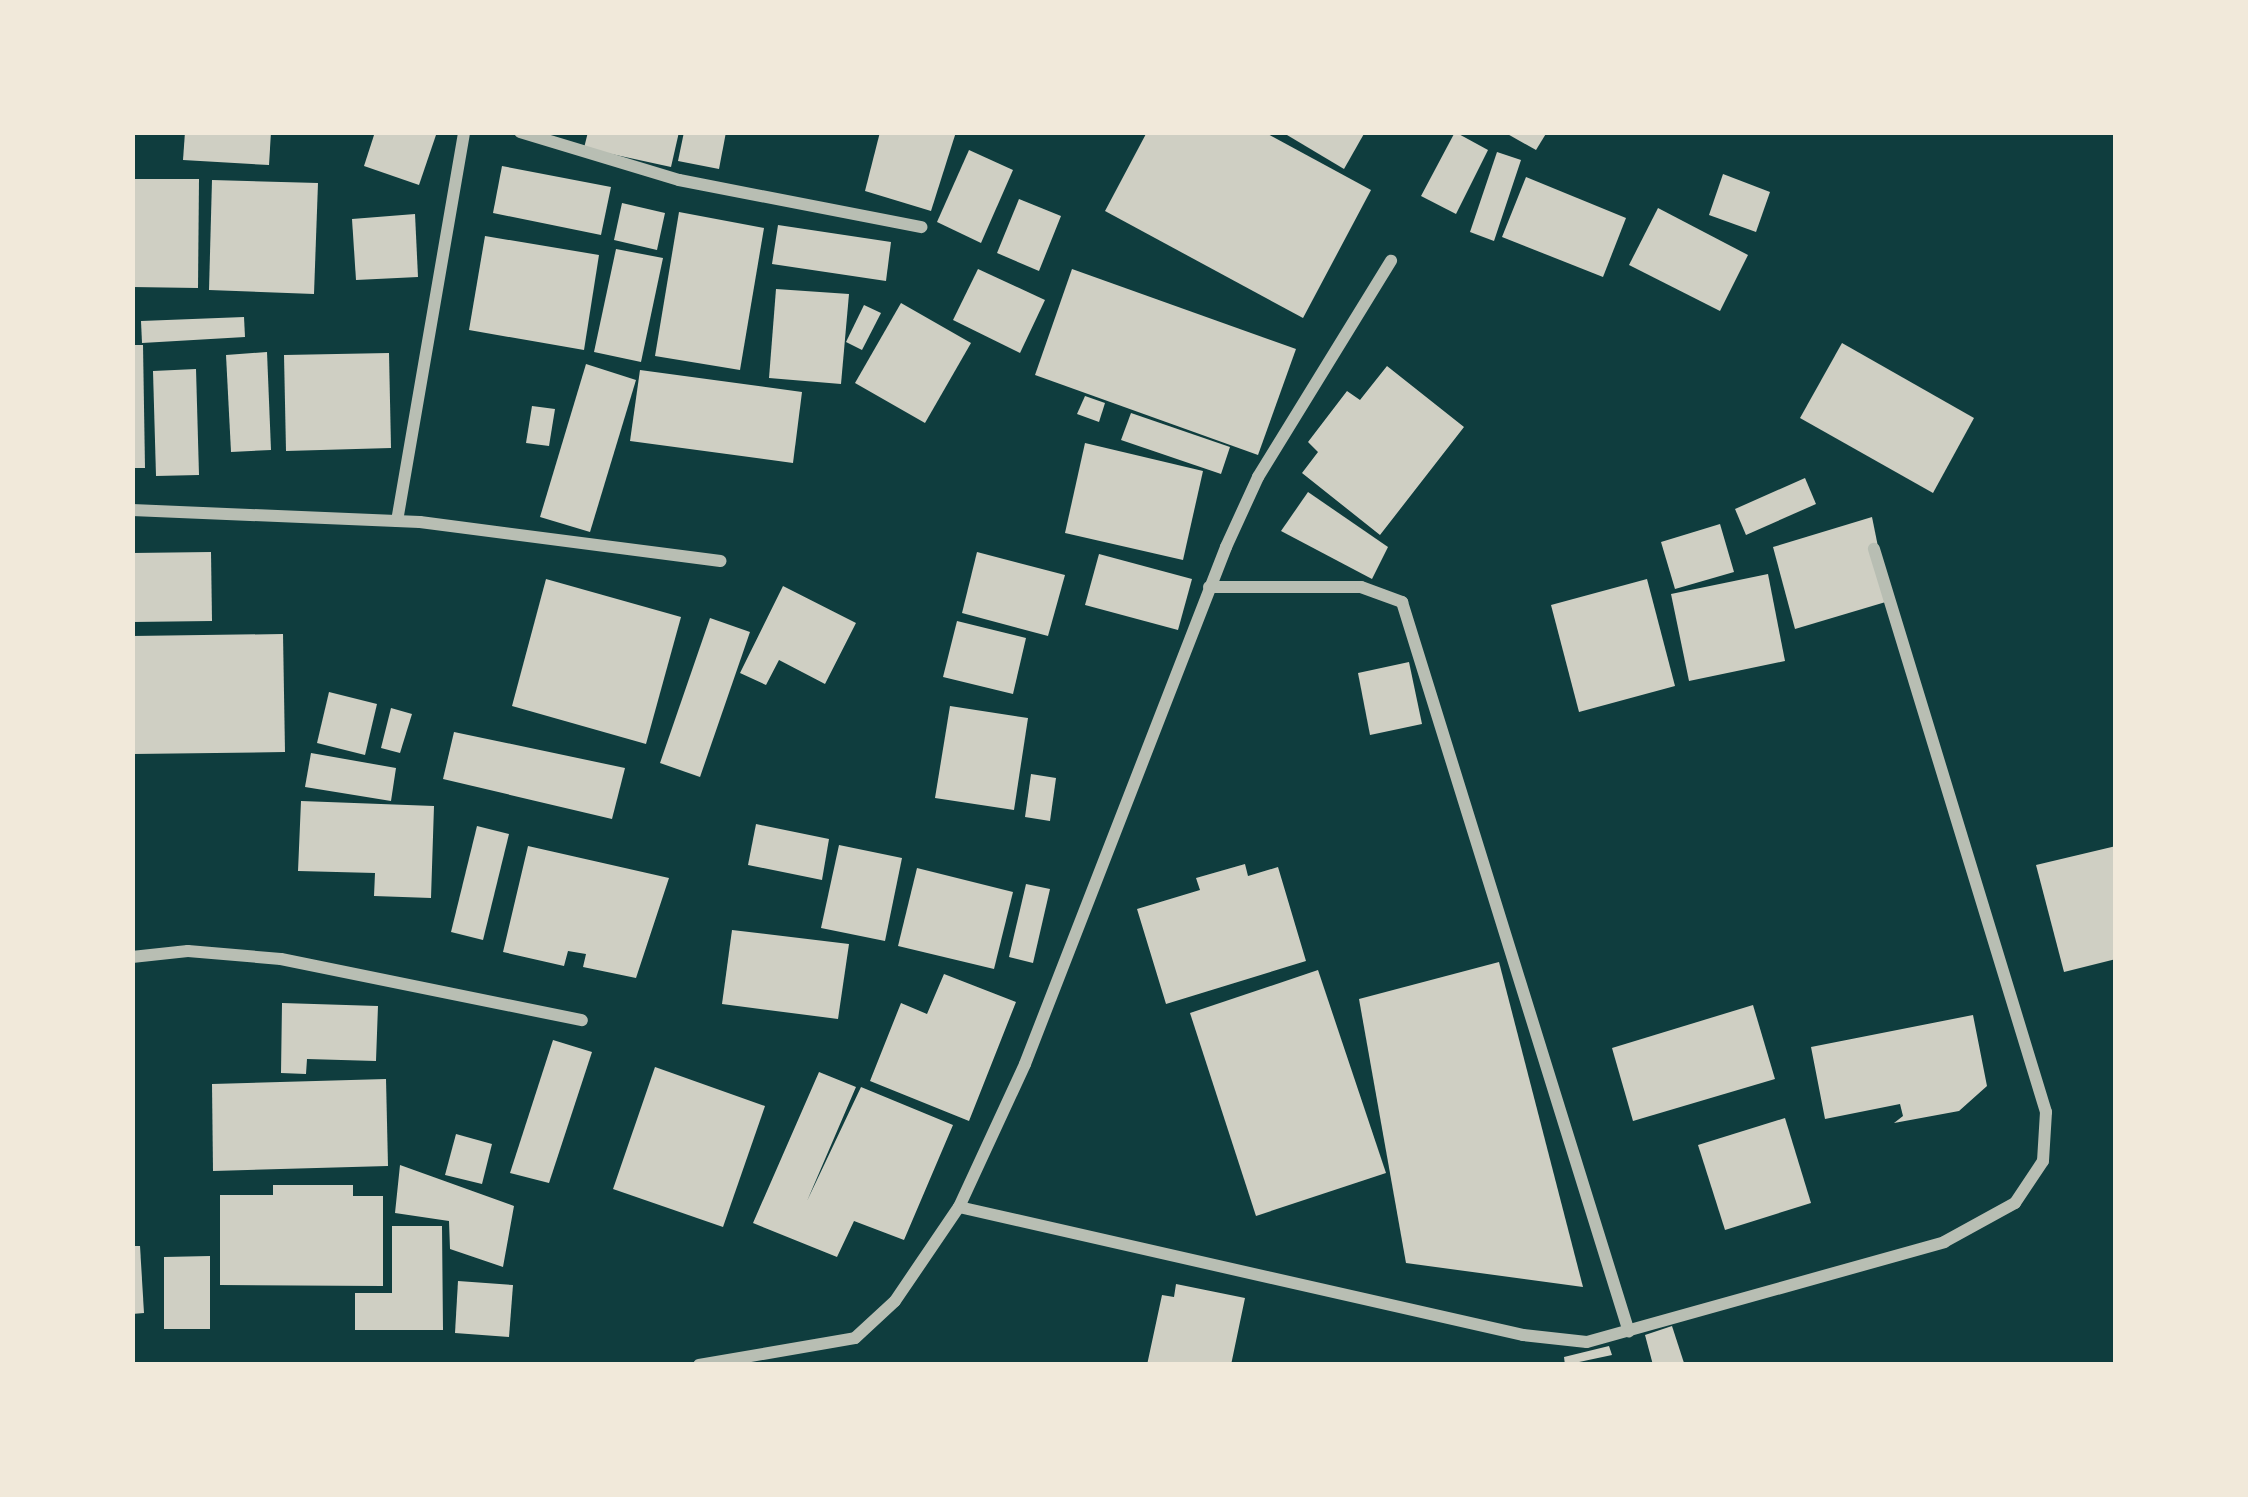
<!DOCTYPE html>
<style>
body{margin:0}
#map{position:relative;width:2248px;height:1497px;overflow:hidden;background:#0f3d3e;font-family:"Work Sans",sans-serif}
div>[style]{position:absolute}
.building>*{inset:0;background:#cfcfc3}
.minor>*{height:12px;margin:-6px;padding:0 6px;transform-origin:6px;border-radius:6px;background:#b8beb3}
span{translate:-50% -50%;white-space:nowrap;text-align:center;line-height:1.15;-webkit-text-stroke:12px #f1e9da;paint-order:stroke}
.frame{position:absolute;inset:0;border:135px solid #f1e9da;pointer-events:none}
</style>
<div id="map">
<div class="building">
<div style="clip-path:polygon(185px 132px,271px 132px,269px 165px,183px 160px)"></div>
<div style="clip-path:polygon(375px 132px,437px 132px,419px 185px,364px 166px)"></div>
<div style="clip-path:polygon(588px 132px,679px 132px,671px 167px,584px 148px)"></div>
<div style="clip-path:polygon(684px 132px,726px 132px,719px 169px,678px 161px)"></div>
<div style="clip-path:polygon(880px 132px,956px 132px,931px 211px,865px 191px)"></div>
<div style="clip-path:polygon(1147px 132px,1264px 132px,1371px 190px,1303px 318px,1105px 211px)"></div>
<div style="clip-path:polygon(1282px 132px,1365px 132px,1344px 169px)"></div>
<div style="clip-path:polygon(1455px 132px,1488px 150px,1456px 214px,1421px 196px)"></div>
<div style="clip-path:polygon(1504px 132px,1547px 132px,1536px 150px)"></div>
<div style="clip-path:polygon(969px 150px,1013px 170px,981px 243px,937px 222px)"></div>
<div style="clip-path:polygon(1497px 152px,1521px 160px,1494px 241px,1470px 232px)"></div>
<div style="clip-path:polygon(502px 166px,611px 187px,601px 235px,493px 213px)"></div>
<div style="clip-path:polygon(1723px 174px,1770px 192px,1756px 232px,1709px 215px)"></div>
<div style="clip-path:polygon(1526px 177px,1626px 218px,1603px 277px,1502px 237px)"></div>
<div style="clip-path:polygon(132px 179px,199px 179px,198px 288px,132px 287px)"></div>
<div style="clip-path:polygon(212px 180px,318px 183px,314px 294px,209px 290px)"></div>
<div style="clip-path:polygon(1019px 199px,1061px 216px,1039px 271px,997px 253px)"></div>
<div style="clip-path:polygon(622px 203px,665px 213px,657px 250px,614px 240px)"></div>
<div style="clip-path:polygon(1658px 208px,1748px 255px,1720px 311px,1629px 265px)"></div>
<div style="clip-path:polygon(679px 212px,764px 228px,740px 370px,655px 356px)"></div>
<div style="clip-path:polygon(415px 214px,418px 277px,356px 280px,352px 219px)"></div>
<div style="clip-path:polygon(778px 225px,891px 242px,886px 281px,772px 264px)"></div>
<div style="clip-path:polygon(485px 236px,599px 255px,584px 350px,469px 330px)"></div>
<div style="clip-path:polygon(616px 249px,663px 258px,641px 362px,594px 352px)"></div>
<div style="clip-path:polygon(978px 269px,1045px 300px,1020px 353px,953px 320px)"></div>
<div style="clip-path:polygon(1072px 269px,1296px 349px,1258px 455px,1035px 375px)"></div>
<div style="clip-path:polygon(776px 289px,849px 294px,841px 384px,769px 378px)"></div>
<div style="clip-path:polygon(901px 303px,971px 343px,925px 423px,855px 383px)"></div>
<div style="clip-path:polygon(864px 305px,881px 313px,862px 350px,846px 342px)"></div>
<div style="clip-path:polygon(244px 317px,245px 337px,142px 343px,141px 321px)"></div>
<div style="clip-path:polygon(1842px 343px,1974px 418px,1933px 493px,1800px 418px)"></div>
<div style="clip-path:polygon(132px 345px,143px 345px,145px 468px,132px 468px)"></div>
<div style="clip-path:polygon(267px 352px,271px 450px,231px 452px,226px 355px)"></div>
<div style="clip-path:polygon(389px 353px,391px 448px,286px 451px,284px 355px)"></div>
<div style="clip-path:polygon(586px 364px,636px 380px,590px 532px,540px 517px)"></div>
<div style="clip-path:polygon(1387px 366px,1464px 427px,1380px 535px,1302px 473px,1318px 452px,1308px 442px,1347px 391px,1360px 400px)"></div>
<div style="clip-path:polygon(196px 369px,199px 475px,156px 476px,153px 371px)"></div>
<div style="clip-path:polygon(640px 370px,802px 392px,793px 463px,630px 441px)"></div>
<div style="clip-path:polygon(1085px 396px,1105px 403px,1099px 422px,1077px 414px)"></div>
<div style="clip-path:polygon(532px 406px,555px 409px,549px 446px,526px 443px)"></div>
<div style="clip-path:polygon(1131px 413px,1230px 447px,1221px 474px,1121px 440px)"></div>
<div style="clip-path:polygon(1085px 443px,1203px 471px,1183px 560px,1065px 533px)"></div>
<div style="clip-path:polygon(1805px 478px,1816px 504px,1746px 535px,1735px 509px)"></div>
<div style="clip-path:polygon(1308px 492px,1388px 547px,1372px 579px,1281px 531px)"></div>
<div style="clip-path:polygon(1872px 517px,1889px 601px,1795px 629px,1773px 547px)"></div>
<div style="clip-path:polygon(1720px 524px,1734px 572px,1675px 589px,1661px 542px)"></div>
<div style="clip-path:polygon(211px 552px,212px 621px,132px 622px,132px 553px)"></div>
<div style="clip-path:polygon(977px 552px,1065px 575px,1048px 636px,962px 613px)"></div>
<div style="clip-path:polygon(1099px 554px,1192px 579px,1178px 630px,1085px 605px)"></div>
<div style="clip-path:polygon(1768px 574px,1785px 661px,1689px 681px,1671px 594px)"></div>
<div style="clip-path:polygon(546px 579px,681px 617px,646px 744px,512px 706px)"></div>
<div style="clip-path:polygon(1647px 579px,1675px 686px,1579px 712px,1551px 605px)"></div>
<div style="clip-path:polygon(783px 586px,856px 623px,825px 684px,779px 660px,766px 685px,740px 673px)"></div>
<div style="clip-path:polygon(710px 618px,750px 632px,700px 777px,660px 763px)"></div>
<div style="clip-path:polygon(957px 621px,1026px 638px,1013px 694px,943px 677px)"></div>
<div style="clip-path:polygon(283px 634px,285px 752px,133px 754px,132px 636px)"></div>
<div style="clip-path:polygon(1409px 662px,1422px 724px,1370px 735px,1358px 673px)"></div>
<div style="clip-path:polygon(329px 692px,377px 704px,365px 755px,317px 743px)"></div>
<div style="clip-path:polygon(950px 706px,1028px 718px,1014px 810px,935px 798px)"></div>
<div style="clip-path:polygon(391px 708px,412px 714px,400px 753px,381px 748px)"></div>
<div style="clip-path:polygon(454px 732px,625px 768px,612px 819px,443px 779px)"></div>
<div style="clip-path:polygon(311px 753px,396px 768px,391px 801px,305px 787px)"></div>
<div style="clip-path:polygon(1031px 774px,1056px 778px,1050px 821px,1025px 817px)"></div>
<div style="clip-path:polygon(301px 801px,434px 806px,431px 898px,374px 896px,375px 873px,298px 871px)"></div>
<div style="clip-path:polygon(756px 824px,829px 839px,822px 880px,748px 865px)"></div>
<div style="clip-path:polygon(477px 826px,509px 834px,483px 940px,451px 932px)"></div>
<div style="clip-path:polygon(839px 845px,902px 858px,885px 941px,821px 928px)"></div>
<div style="clip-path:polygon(528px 846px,669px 878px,636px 978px,583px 967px,586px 954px,568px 951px,564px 966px,503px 952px)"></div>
<div style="clip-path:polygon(2116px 846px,2116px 959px,2064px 972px,2036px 865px)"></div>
<div style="clip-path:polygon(1245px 864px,1248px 876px,1278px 867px,1306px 961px,1166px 1004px,1137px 909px,1200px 890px,1196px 878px)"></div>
<div style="clip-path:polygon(917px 868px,1013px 892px,994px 969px,898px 946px)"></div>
<div style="clip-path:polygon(1026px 884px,1050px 889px,1033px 963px,1009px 957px)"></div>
<div style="clip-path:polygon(732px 930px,849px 944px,838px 1019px,722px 1004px)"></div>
<div style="clip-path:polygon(1499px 962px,1583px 1287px,1406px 1263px,1359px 999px)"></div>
<div style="clip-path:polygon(1318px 970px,1386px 1173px,1256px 1216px,1190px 1013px)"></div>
<div style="clip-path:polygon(944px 974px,1016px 1002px,969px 1121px,870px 1081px,901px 1003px,927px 1014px)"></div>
<div style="clip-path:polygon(282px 1003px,378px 1006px,376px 1061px,307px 1059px,306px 1074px,281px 1073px)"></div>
<div style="clip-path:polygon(1753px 1005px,1775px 1079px,1633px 1121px,1612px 1048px)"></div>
<div style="clip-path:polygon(1973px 1015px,1987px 1086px,1959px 1111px,1894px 1123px,1903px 1116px,1900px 1104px,1825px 1119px,1811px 1047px)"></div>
<div style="clip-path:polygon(553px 1040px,592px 1052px,549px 1183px,510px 1173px)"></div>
<div style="clip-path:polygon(655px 1067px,765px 1106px,723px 1227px,613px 1189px)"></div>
<div style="clip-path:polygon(819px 1072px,856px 1087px,807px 1201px,861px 1087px,953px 1125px,904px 1240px,854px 1221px,837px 1257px,753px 1223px)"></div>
<div style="clip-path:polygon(386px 1079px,388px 1166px,213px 1171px,212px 1084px)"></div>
<div style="clip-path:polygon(1785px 1118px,1811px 1203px,1725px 1230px,1698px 1145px)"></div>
<div style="clip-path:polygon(456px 1134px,492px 1144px,482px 1184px,445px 1175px)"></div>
<div style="clip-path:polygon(400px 1165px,514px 1206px,503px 1267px,450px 1249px,449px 1221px,395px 1213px)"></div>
<div style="clip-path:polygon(273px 1185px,353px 1185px,353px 1196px,383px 1196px,383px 1286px,220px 1285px,220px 1195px,273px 1195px)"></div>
<div style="clip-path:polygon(392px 1226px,442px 1226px,443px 1330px,355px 1330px,355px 1293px,392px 1293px)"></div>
<div style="clip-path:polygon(132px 1246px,140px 1246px,144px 1313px,132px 1314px)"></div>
<div style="clip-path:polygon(210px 1256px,210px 1329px,164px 1329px,164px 1257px)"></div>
<div style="clip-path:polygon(458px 1281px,513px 1285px,509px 1337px,455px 1333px)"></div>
<div style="clip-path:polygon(1176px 1284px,1245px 1298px,1231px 1365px,1147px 1365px,1162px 1295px,1174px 1297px)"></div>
<div style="clip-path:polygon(1672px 1326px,1684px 1363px,1653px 1365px,1645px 1335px)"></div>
<div style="clip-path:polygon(1609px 1346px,1612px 1355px,1565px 1365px,1564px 1357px)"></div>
</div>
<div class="minor">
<div style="left:520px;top:132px;width:166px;rotate:16.8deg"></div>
<div style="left:679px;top:180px;width:247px;rotate:11deg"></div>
<div style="left:132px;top:510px;width:288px;rotate:2.4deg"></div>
<div style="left:420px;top:522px;width:303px;rotate:7.4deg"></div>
<div style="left:397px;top:521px;width:395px;rotate:-80.2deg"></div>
<div style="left:1209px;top:587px;width:152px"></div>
<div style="left:1361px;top:587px;width:44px;rotate:20.1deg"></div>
<div style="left:1402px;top:602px;width:764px;rotate:72.73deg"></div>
<div style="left:132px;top:957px;width:56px;rotate:-6.1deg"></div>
<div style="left:188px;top:951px;width:93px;rotate:4.9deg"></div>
<div style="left:281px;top:959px;width:307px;rotate:11.5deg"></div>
<div style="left:959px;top:1207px;width:578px;rotate:12.79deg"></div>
<div style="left:1523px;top:1335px;width:64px;rotate:6.2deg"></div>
<div style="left:1587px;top:1342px;width:371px;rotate:-15.6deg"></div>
<div style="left:1944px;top:1242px;width:81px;rotate:-28.8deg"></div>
<div style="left:2015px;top:1203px;width:50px;rotate:-56.3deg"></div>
<div style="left:2043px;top:1161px;width:49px;rotate:-86.5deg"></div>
<div style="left:2046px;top:1112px;width:589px;rotate:-106.99deg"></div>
<div style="left:699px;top:1365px;width:158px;rotate:-9.8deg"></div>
<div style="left:855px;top:1338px;width:54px;rotate:-42.8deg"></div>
<div style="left:895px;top:1301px;width:114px;rotate:-55.8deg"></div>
<div style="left:959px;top:1207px;width:157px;rotate:-65.2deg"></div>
<div style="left:1025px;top:1064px;width:555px;rotate:-68.75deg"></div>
<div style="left:1226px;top:547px;width:77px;rotate:-65.4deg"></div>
<div style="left:1258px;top:477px;width:254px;rotate:-58.4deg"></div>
</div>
<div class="frame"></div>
</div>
